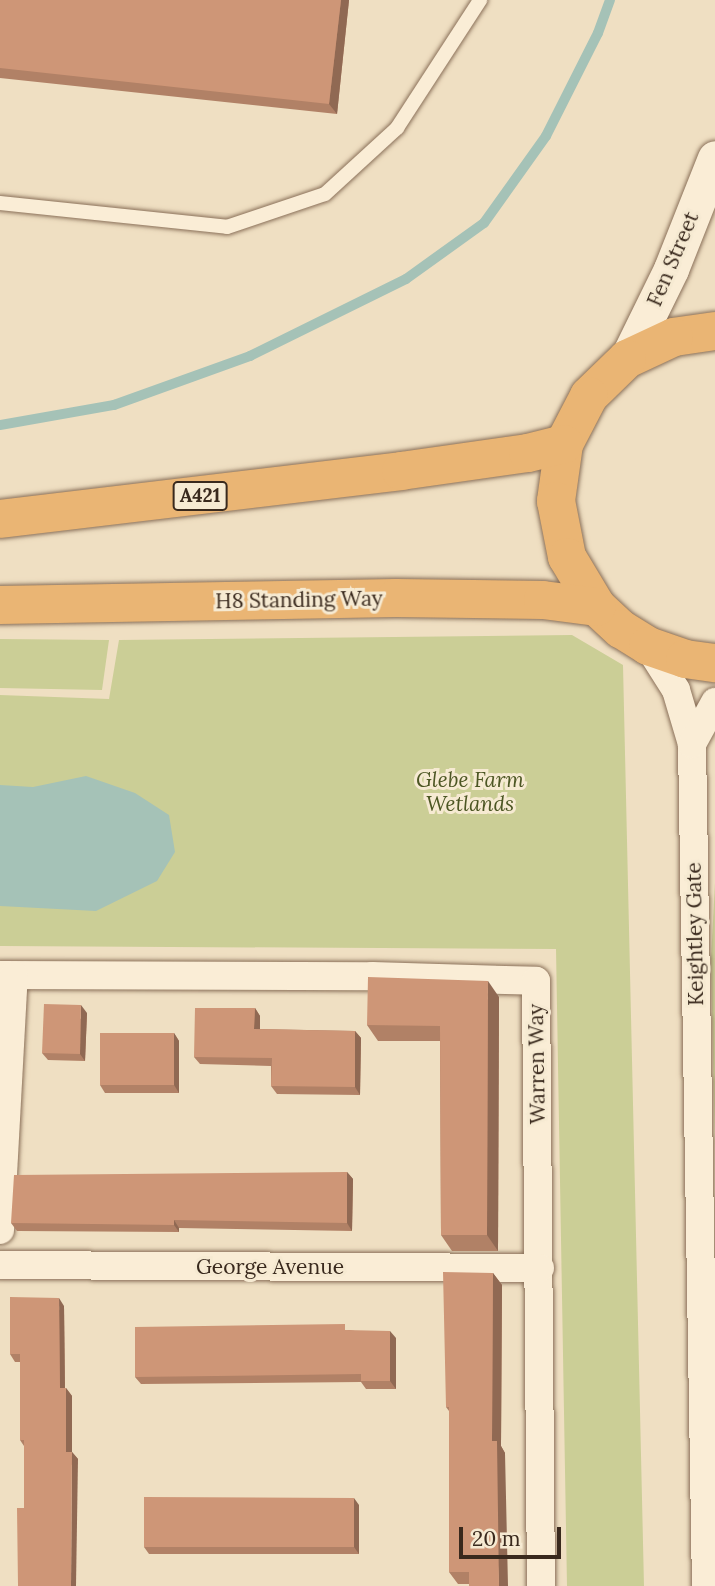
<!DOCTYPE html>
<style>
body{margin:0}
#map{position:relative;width:715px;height:1586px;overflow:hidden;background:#efdfc2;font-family:Lora,serif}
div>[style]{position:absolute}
.green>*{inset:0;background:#cbce96}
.water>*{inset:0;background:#a5c2b7}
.stream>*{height:10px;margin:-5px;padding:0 5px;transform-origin:5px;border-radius:5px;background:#a5c2b7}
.roads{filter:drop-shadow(0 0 2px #8a7059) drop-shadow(0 0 2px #8a7059)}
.service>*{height:14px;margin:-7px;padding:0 7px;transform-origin:7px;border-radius:7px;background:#faedd6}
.minor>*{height:28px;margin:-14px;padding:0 14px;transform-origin:14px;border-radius:14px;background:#faedd6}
.tertiary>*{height:35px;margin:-17.5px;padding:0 17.5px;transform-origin:17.5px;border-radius:17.5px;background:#faedd6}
.trunk>*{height:38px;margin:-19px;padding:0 19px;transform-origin:19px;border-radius:19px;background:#eab574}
.wall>*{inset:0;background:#b18166}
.shaded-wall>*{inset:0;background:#906953}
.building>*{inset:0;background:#ce9677}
span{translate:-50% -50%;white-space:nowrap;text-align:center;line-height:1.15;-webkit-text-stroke:6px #f6ead2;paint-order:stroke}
.shield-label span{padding:2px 5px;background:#f6ead2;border:2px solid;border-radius:5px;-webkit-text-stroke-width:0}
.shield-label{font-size:19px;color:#39291d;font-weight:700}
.street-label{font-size:21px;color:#39291d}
.park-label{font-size:21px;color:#4c5623;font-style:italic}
.scale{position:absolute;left:459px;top:1527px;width:102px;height:32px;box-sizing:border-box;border:4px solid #39291d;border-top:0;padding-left:9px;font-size:21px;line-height:24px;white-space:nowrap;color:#39291d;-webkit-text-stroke:5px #f6ead2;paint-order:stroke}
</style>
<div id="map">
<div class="green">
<div style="clip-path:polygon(572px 635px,623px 665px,644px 1586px,567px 1586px,556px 949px,0 946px,0 695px,109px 699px,119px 640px)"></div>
<div style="clip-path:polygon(0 639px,109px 640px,102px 690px,0 688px)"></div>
<div style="clip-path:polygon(715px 883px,715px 1149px,711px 959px)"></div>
</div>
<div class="water">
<div style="clip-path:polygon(86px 776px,135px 793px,169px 815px,175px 852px,157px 881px,96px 911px,0 906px,0 785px,33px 787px)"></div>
</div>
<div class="stream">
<div style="left:0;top:425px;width:116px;rotate:-10deg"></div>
<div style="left:114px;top:405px;width:145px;rotate:-19.8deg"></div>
<div style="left:250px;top:356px;width:174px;rotate:-26.3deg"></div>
<div style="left:406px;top:279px;width:96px;rotate:-35.7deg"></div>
<div style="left:484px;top:223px;width:107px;rotate:-54.5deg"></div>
<div style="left:546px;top:136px;width:115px;rotate:-63.2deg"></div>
<div style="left:598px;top:33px;width:35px;rotate:-70deg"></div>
</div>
<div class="roads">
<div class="service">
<div style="left:0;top:203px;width:228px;rotate:6deg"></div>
<div style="left:227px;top:227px;width:103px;rotate:-18.6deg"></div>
<div style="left:325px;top:194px;width:98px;rotate:-42.5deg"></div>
<div style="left:397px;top:128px;width:153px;rotate:-57deg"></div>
</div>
<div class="minor">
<div style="left:648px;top:646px;width:52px;rotate:57.5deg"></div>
<div style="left:676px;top:690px;width:56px;rotate:73.5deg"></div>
<div style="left:692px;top:744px;width:842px;rotate:89.05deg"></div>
<div style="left:692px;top:744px;width:48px;rotate:-61.3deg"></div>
<div style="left:0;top:975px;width:372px;rotate:0.2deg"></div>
<div style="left:372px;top:976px;width:164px;rotate:1.7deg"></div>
<div style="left:536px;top:981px;width:605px;rotate:89.53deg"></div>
<div style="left:0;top:1230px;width:255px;rotate:-86.9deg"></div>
<div style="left:0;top:1265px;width:540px;rotate:0.32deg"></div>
</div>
<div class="tertiary">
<div style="left:627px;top:359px;width:100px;rotate:-63.9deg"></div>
<div style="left:671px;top:269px;width:119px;rotate:-68.4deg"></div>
</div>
<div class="trunk">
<div style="left:715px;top:331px;width:41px;rotate:171.7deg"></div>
<div style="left:674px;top:337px;width:52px;rotate:154.9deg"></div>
<div style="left:627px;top:359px;width:53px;rotate:135.8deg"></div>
<div style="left:589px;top:396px;width:54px;rotate:117.5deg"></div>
<div style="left:564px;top:444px;width:58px;rotate:98deg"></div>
<div style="left:556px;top:501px;width:57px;rotate:78.9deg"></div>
<div style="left:567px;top:557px;width:58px;rotate:59deg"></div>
<div style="left:597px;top:607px;width:33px;rotate:43deg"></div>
<div style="left:621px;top:629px;width:32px;rotate:32deg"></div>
<div style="left:648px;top:646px;width:39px;rotate:19deg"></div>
<div style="left:685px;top:659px;width:30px;rotate:8deg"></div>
<div style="left:0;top:519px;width:404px;rotate:-6.8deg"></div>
<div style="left:401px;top:471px;width:128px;rotate:-8.1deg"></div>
<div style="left:528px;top:453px;width:37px;rotate:-14deg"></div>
<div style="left:0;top:605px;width:396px;rotate:-1deg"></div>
<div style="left:396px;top:598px;width:147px;rotate:0.8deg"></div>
<div style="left:543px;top:600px;width:54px;rotate:7.4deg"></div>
</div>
</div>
<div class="wall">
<div style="clip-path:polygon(0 0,349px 0,337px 114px,0 78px)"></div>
<div style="clip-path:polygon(499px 997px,498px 1251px,452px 1251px,441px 1235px,440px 1041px,378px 1041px,367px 1025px)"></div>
<div style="clip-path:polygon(255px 1008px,260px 1016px,260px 1029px,355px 1031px,361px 1038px,360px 1095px,277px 1094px,271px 1086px,271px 1066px,200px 1064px,194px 1057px)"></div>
<div style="clip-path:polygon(87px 1013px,85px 1061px,48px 1060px,42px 1053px)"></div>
<div style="clip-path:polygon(174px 1033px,179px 1041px,179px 1093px,105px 1093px,100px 1085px)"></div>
<div style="clip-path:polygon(347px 1172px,353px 1179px,352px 1231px,179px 1228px,179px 1232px,17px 1231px,11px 1223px)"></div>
<div style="clip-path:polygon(493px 1273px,502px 1285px,501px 1446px,505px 1453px,469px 1584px,458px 1584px,449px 1572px,449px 1411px,446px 1407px)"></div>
<div style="clip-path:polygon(64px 1306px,65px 1388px,66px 1388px,72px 1396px,72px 1452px,78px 1459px,24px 1508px,24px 1446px,20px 1440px,20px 1362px,15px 1362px,10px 1354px)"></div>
<div style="clip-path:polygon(349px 1330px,396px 1338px,396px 1389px,366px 1389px,361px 1382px,141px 1384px,135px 1377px)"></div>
<div style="clip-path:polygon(359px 1505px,359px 1554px,149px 1554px,144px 1547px)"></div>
</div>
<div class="shaded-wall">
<div style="clip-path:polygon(341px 0,349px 0,337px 114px,329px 104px)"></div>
<div style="clip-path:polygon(488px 981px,499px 997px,498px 1251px,487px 1235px)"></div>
<div style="clip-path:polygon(81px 1005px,87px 1013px,85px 1061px,80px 1054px)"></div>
<div style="clip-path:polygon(255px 1008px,260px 1016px,260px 1036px,254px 1029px)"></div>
<div style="clip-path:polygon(355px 1031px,361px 1038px,360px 1095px,355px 1087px)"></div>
<div style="clip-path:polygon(174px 1033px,179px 1041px,179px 1093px,174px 1085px)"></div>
<div style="clip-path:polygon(347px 1172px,353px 1179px,352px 1231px,347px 1223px)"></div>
<div style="clip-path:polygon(174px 1220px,179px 1228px,179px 1232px,174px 1225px)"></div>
<div style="clip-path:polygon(493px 1273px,502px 1285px,501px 1446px,505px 1453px,508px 1586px,499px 1586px,492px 1441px)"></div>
<div style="clip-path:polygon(59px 1298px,64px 1306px,65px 1396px,60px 1388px)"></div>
<div style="clip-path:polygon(390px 1331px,396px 1338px,396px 1389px,390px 1381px)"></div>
<div style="clip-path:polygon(66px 1388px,72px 1396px,72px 1459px,66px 1452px)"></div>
<div style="clip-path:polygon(72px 1452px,78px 1459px,76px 1586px,71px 1586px)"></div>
<div style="clip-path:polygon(354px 1498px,359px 1505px,359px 1554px,354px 1547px)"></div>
</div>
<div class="building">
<div style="clip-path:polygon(0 0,341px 0,329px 104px,0 68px)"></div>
<div style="clip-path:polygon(368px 977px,488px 981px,487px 1235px,441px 1235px,440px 1026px,367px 1025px)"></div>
<div style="clip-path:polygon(44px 1004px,81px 1005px,80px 1054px,42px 1053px)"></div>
<div style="clip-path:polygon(195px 1008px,255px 1008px,254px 1029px,355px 1031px,355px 1087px,271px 1086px,272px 1058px,194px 1057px)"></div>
<div style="clip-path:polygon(100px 1033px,174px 1033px,174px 1085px,100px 1085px)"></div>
<div style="clip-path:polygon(347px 1172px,347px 1223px,174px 1220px,174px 1225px,11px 1223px,14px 1175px)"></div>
<div style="clip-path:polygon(443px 1272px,493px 1273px,492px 1441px,497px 1441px,499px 1586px,469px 1586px,469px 1572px,449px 1572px,449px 1407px,446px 1407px)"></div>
<div style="clip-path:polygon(10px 1297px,59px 1298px,60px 1388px,66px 1388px,66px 1452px,72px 1452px,71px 1586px,18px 1586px,17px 1508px,24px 1508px,24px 1440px,20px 1440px,20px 1354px,10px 1354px)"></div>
<div style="clip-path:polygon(345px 1324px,345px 1330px,390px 1331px,390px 1381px,361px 1381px,361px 1374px,135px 1377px,135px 1327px)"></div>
<div style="clip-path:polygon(144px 1497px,354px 1498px,354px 1547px,144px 1547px)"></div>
</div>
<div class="shield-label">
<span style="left:200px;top:496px">A421</span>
</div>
<div class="street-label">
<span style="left:673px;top:259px;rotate:-67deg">Fen Street</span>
<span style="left:299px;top:600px;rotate:-1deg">H8 Standing Way</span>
<span style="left:695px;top:934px;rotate:-91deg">Keightley Gate</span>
<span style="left:537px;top:1064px;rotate:-91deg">Warren Way</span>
<span style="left:270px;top:1267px">George Avenue</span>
</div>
<div class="park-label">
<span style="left:470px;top:792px">Glebe Farm<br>Wetlands</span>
</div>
<div class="scale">20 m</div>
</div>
